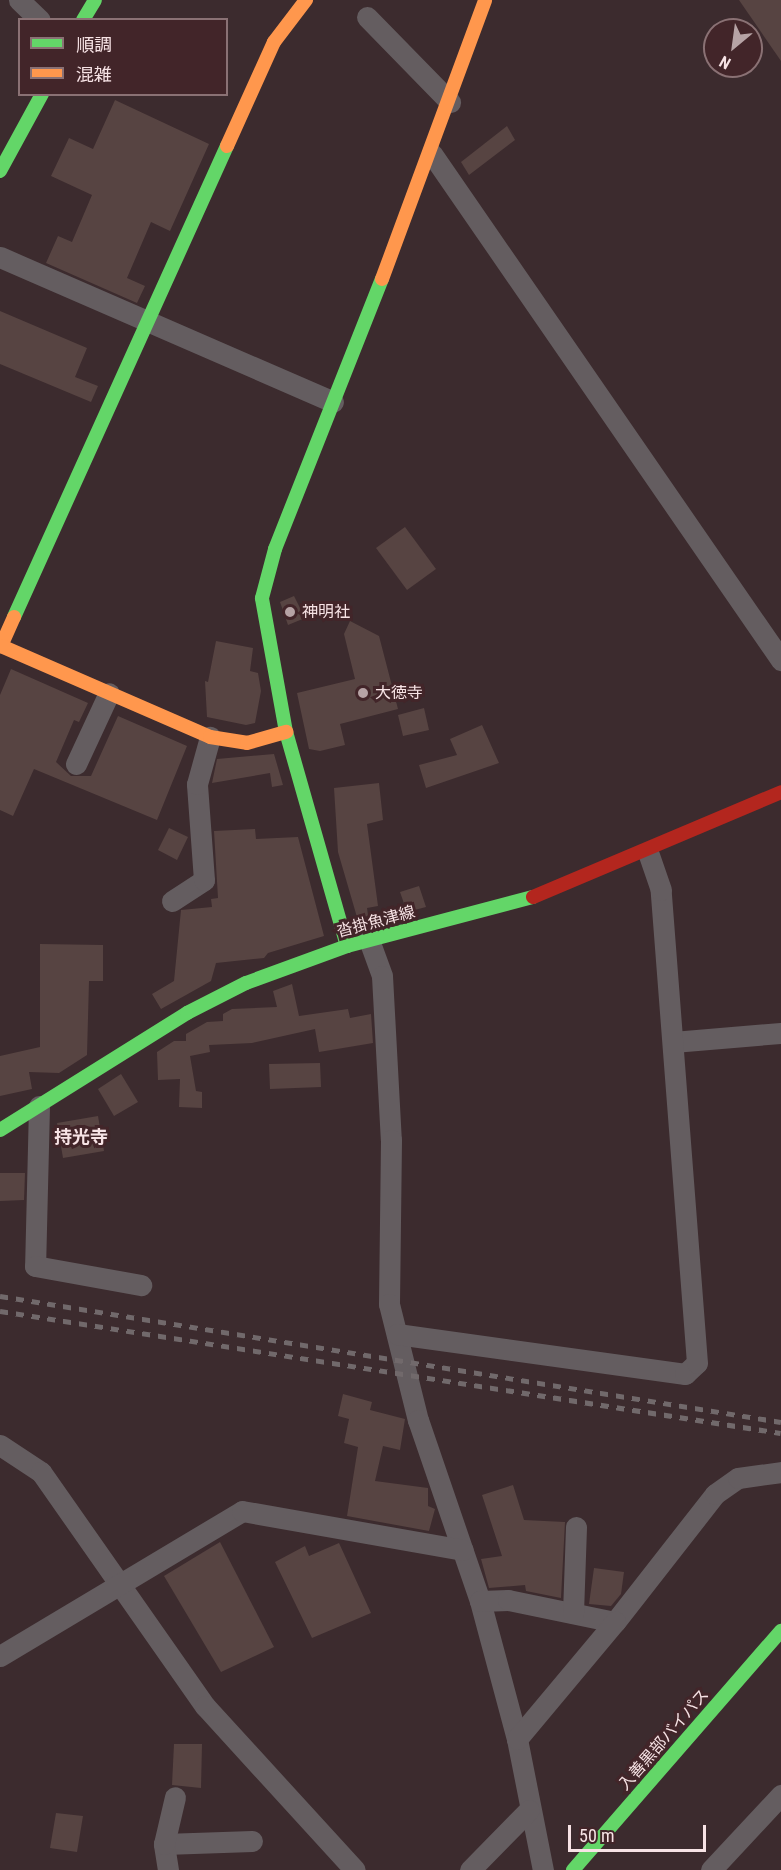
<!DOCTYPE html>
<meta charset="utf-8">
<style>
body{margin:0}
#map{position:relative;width:781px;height:1870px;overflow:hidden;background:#3c2b2e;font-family:"Roboto Condensed","Noto Sans JP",sans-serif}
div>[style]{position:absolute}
.building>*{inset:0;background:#574442}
.street>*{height:21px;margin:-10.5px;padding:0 10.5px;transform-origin:10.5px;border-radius:10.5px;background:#645d60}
.fast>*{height:14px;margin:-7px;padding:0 7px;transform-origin:7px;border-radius:7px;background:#63d668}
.slow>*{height:14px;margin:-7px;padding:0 7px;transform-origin:7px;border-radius:7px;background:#ff974d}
.jam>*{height:14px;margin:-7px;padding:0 7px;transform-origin:7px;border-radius:7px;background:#b3261e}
.rail>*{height:4.5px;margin-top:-2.25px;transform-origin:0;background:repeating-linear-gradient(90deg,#71696b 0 8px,transparent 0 16px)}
.dots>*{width:16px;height:16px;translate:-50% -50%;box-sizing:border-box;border:3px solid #422529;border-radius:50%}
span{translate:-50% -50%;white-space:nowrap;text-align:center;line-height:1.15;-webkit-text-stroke:6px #422529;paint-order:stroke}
.poi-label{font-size:16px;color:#f7e3e5}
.left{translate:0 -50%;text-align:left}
.street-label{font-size:16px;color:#f7e3e5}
.neighbourhood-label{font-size:18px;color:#f7e3e5;font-weight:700}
.legend{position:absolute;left:18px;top:18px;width:210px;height:78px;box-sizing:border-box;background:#422529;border:2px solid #8a7174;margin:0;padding:8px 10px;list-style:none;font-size:18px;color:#f7e3e5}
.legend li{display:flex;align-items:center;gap:12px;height:30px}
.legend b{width:30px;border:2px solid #8a7174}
.north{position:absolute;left:703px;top:18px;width:60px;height:60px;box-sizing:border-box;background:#422529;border:2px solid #8a7174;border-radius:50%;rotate:209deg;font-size:16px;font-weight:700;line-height:24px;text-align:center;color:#f7e3e5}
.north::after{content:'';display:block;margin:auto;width:21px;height:27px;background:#b6a3a5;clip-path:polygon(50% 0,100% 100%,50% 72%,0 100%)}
.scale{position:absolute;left:568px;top:1825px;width:138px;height:27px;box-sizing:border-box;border:3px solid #f7e3e5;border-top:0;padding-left:8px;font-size:18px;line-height:21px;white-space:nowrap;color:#f7e3e5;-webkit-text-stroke:4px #422529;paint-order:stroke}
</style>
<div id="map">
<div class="building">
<div style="clip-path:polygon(739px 0,781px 0,781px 61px)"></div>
<div style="clip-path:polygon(115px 100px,209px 144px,170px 231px,151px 222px,127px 278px,145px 286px,137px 303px,46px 263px,58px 236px,72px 242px,92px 195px,51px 176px,69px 138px,93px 149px)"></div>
<div style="clip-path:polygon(507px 126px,515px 140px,469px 175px,461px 162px)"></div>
<div style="clip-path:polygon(0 311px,87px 348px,75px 377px,98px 386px,91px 402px,0 364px)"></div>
<div style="clip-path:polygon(405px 527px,436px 569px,407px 590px,376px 548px)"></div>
<div style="clip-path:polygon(294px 596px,305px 618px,288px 625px,280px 602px)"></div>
<div style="clip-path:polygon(350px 621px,379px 636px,398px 709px,340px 724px,345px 745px,320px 751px,309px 749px,297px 693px,355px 679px,344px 634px)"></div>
<div style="clip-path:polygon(216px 641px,253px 648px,250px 671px,258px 673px,261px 691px,255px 723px,246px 725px,207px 717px,205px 681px,208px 682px)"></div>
<div style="clip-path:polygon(11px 669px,88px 703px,79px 722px,74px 720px,56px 762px,71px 776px,91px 776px,118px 716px,187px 746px,157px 820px,34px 769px,13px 816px,0 810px,0 695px)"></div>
<div style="clip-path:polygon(424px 708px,429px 730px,403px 736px,398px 715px)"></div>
<div style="clip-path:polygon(482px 725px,499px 763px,426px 788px,419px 765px,457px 755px,450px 739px)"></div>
<div style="clip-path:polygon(274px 754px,283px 785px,272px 787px,270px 773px,212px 783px,217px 759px)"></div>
<div style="clip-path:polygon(379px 783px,383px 820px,367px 824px,378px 906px,367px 908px,369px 922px,359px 924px,338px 852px,334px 788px)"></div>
<div style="clip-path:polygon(169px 828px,188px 837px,177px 860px,158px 850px)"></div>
<div style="clip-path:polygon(255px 829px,256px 839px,298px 837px,324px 936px,268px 953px,264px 958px,216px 963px,211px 981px,161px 1009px,152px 994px,174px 981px,181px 910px,212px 907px,211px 899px,218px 898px,214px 831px)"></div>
<div style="clip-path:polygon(419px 886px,426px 907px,407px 912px,400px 892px)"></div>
<div style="clip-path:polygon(40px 944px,103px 945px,103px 981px,89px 981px,87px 1055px,59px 1073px,29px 1072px,32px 1089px,0 1096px,0 1056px,40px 1047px)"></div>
<div style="clip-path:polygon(292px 984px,299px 1016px,348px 1009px,350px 1018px,371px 1014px,373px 1043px,319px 1052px,315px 1029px,252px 1043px,209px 1045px,210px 1052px,190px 1056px,196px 1091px,202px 1092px,202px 1108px,179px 1107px,180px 1079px,158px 1080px,157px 1052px,174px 1041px,186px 1041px,186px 1034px,207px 1022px,223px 1021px,223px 1014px,232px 1009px,277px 1007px,273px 991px)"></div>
<div style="clip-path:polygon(320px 1063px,321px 1087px,270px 1089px,269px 1064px)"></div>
<div style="clip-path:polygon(121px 1074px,138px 1102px,114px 1116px,98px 1089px)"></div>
<div style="clip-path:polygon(98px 1116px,104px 1151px,63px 1158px,57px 1123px)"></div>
<div style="clip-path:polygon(0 1173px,25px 1173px,24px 1200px,0 1201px)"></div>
<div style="clip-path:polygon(343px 1394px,372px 1402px,370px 1410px,405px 1419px,400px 1450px,383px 1446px,375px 1481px,428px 1488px,428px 1506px,435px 1509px,429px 1531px,347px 1516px,358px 1447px,344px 1443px,349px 1419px,338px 1416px)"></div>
<div style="clip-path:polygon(513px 1485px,524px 1520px,565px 1522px,561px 1598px,526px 1591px,525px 1585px,489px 1588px,481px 1559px,502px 1556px,482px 1495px)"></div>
<div style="clip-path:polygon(220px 1542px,274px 1647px,221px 1672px,164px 1576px)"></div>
<div style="clip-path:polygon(339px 1543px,371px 1613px,312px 1638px,275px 1562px,305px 1546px,309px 1556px)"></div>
<div style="clip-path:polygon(594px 1568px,624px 1572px,621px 1594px,611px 1606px,589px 1604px)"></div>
<div style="clip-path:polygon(174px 1744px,202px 1744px,201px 1788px,172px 1785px)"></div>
<div style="clip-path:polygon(56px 1813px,83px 1816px,77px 1852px,50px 1848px)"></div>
</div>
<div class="street">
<div style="left:19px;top:0;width:29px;rotate:44deg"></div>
<div style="left:367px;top:17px;width:119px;rotate:45.7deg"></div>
<div style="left:432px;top:154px;width:615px;rotate:55.41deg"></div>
<div style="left:0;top:257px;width:363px;rotate:23.5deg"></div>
<div style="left:76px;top:764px;width:78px;rotate:-65.1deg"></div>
<div style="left:172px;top:901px;width:38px;rotate:-33deg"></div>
<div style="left:204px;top:880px;width:96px;rotate:-94.2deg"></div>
<div style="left:197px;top:784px;width:49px;rotate:-74.5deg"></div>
<div style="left:369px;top:940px;width:38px;rotate:70deg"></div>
<div style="left:382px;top:976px;width:164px;rotate:86.9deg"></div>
<div style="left:391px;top:1140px;width:164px;rotate:90.7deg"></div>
<div style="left:389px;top:1304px;width:120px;rotate:76deg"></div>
<div style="left:418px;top:1420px;width:191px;rotate:71.1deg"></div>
<div style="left:480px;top:1601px;width:143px;rotate:75deg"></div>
<div style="left:517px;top:1739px;width:134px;rotate:78.8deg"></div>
<div style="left:673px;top:1042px;width:108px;rotate:-4.8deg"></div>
<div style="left:39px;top:1106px;width:160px;rotate:91.4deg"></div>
<div style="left:35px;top:1266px;width:108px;rotate:10.2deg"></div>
<div style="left:397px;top:1334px;width:291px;rotate:7.9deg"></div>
<div style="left:685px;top:1374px;width:16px;rotate:-43deg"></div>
<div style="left:697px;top:1363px;width:474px;rotate:-94.4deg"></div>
<div style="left:661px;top:890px;width:39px;rotate:-109deg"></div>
<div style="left:0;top:1445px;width:49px;rotate:33.4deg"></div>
<div style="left:41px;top:1472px;width:286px;rotate:55deg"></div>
<div style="left:205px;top:1706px;width:222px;rotate:47.6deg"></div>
<div style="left:480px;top:1601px;width:28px;rotate:-2deg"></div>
<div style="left:508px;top:1600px;width:109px;rotate:11.6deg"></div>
<div style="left:615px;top:1622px;width:162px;rotate:-52deg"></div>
<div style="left:715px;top:1494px;width:28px;rotate:-35deg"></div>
<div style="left:738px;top:1478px;width:43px;rotate:-7.9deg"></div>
<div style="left:573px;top:1613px;width:86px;rotate:-88deg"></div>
<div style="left:0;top:1656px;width:282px;rotate:-30.9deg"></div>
<div style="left:242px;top:1511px;width:224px;rotate:10deg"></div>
<div style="left:517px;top:1739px;width:153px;rotate:-50.1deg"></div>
<div style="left:164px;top:1844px;width:88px;rotate:-2deg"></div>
<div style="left:168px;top:1870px;width:26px;rotate:-99deg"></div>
<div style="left:164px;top:1844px;width:48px;rotate:-76.8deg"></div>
<div style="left:470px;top:1870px;width:84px;rotate:-45.5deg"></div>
<div style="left:711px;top:1870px;width:103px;rotate:-47deg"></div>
</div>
<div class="fast">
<div style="left:83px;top:20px;width:23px;rotate:-59deg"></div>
<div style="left:0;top:171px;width:88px;rotate:-61.4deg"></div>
<div style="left:14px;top:617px;width:517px;rotate:-65.67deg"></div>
<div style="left:347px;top:946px;width:223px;rotate:-105.9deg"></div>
<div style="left:286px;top:732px;width:136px;rotate:-100.2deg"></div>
<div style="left:262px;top:598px;width:51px;rotate:-75.1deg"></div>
<div style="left:275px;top:549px;width:290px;rotate:-68.4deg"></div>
<div style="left:0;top:1130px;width:221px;rotate:-32deg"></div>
<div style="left:187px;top:1013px;width:66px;rotate:-27deg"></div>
<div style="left:246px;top:983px;width:108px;rotate:-20.1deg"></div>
<div style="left:347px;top:946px;width:192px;rotate:-14.8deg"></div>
<div style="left:573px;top:1870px;width:317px;rotate:-49deg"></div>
</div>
<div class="slow">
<div style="left:227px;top:146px;width:114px;rotate:-65.7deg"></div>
<div style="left:274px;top:42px;width:53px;rotate:-52.7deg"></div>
<div style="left:382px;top:279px;width:297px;rotate:-69.7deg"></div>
<div style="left:14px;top:617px;width:32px;rotate:114deg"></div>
<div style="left:1px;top:646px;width:228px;rotate:23.5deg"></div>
<div style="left:210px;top:737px;width:37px;rotate:9deg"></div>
<div style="left:247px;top:743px;width:41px;rotate:-15.8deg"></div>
</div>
<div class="jam">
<div style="left:533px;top:897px;width:269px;rotate:-22.9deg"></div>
</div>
<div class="rail">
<div style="left:0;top:1296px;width:791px;rotate:9.16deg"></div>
<div style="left:0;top:1311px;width:790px;rotate:8.88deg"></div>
</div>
<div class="dots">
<div style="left:290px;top:612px;background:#b6a3a5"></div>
<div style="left:363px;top:693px;background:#b6a3a5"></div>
</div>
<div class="poi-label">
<span class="left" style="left:302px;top:612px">神明社</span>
<span class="left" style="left:375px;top:693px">大徳寺</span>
</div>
<div class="street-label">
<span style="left:376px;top:922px;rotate:-15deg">沓掛魚津線</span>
<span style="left:664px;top:1740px;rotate:-49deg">入善黒部バイパス</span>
</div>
<div class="neighbourhood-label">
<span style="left:81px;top:1137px">持光寺</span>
</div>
<ul class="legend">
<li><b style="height:8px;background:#63d668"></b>順調</li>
<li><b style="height:8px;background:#ff974d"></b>混雑</li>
</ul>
<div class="north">N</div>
<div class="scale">50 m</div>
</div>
